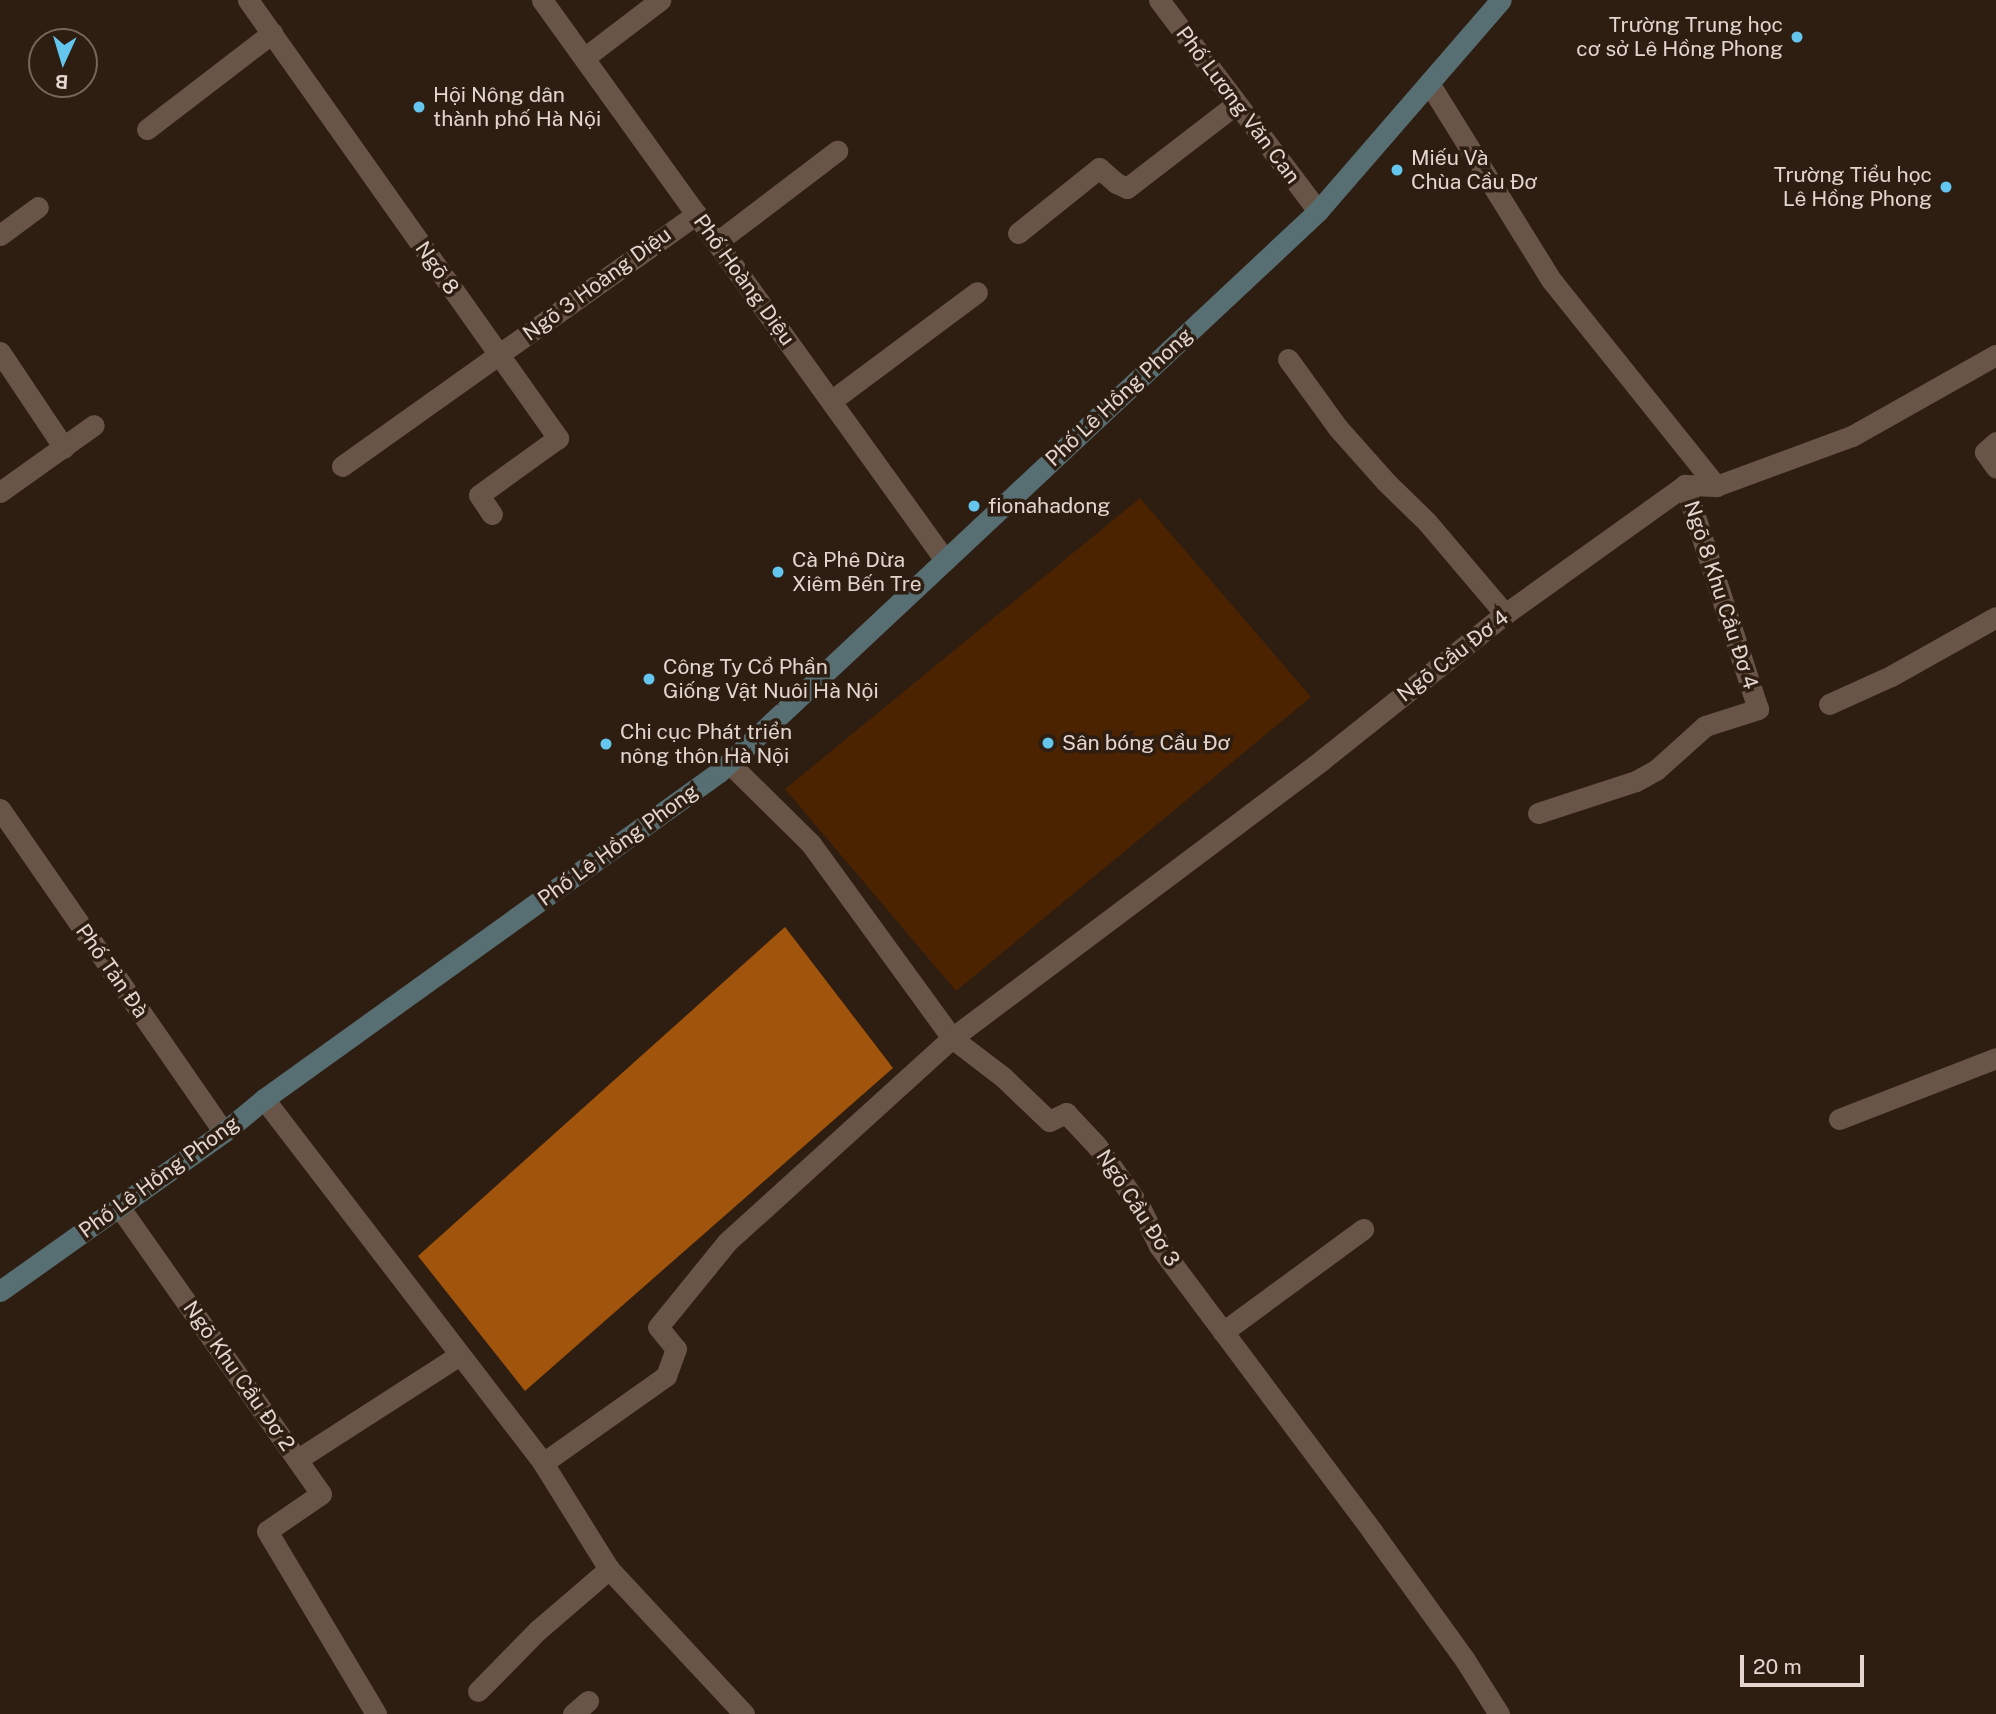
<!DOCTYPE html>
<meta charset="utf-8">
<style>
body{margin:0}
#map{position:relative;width:1996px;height:1714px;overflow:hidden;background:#2e1d11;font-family:"Public Sans",sans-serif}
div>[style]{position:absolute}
.green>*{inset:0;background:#4b2301}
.water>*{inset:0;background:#a1540b}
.lane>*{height:21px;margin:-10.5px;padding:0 10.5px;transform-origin:10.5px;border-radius:10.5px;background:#685547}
.street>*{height:21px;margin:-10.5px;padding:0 10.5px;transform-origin:10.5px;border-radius:10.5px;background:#685547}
.secondary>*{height:21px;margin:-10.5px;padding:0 10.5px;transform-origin:10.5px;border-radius:10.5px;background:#576e72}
.dots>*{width:19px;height:19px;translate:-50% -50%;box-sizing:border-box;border:4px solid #2e1d11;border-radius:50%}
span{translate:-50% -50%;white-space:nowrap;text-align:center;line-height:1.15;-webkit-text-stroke:7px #2e1d11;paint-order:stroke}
.poi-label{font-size:21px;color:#e2d6cf}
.right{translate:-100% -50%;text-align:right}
.left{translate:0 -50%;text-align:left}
.street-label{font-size:21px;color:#e2d6cf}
.north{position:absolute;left:28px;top:28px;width:70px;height:70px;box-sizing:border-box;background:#2e1d11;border:2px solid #76675d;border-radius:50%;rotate:184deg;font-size:19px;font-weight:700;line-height:28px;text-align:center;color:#e2d6cf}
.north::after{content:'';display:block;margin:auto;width:24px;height:32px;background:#64c5ee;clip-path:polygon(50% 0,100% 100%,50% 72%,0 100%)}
.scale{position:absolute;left:1740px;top:1655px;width:124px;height:32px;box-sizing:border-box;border:4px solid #e2d6cf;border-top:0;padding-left:9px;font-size:21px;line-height:24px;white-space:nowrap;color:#e2d6cf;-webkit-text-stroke:5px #2e1d11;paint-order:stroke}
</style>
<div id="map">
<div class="green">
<div style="clip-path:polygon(1140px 498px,1311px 697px,956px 991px,785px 789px)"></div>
</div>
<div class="water">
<div style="clip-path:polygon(785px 927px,893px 1068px,525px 1391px,418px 1256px)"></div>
</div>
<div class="lane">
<div style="left:248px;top:0;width:537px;rotate:54.71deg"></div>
<div style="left:558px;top:438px;width:97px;rotate:144.2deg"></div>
<div style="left:479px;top:495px;width:23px;rotate:56deg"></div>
<div style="left:584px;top:58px;width:96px;rotate:-37.3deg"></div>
<div style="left:1429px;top:83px;width:233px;rotate:58.2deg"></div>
<div style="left:1552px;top:281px;width:263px;rotate:51.3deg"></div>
<div style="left:147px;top:129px;width:158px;rotate:-37.5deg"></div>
<div style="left:1018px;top:233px;width:104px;rotate:-38.7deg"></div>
<div style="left:1099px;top:168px;width:23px;rotate:41deg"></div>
<div style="left:1116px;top:183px;width:12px;rotate:24deg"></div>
<div style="left:1127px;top:188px;width:138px;rotate:-37.6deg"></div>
<div style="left:0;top:235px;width:47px;rotate:-36.4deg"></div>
<div style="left:717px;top:242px;width:151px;rotate:-37.2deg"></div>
<div style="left:0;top:352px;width:115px;rotate:56.3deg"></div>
<div style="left:1288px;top:359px;width:85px;rotate:54.1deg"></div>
<div style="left:1338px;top:428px;width:72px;rotate:48.4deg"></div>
<div style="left:1386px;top:482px;width:57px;rotate:44.3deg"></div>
<div style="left:1427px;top:522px;width:121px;rotate:49.7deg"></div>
<div style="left:831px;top:401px;width:182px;rotate:-36.7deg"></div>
<div style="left:1996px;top:442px;width:15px;rotate:138deg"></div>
<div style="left:1985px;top:452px;width:19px;rotate:55deg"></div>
<div style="left:342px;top:466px;width:435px;rotate:-35.4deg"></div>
<div style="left:0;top:492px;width:115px;rotate:-35.5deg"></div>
<div style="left:1829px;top:704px;width:68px;rotate:-24.3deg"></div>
<div style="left:1891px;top:676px;width:120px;rotate:-29.3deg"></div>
<div style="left:729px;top:763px;width:115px;rotate:44.6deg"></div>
<div style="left:811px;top:844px;width:240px;rotate:54deg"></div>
<div style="left:952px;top:1038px;width:64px;rotate:37.4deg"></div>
<div style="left:1003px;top:1077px;width:64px;rotate:43.7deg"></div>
<div style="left:1049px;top:1121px;width:19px;rotate:-25deg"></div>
<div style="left:1066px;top:1113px;width:45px;rotate:46.8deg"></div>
<div style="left:1097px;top:1146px;width:75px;rotate:54.8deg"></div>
<div style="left:1140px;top:1207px;width:43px;rotate:64deg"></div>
<div style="left:1159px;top:1246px;width:356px;rotate:53.2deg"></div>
<div style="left:1372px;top:1531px;width:159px;rotate:54.2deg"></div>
<div style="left:1465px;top:1660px;width:64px;rotate:57.8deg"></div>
<div style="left:1538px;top:813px;width:103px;rotate:-18.1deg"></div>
<div style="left:1636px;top:781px;width:23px;rotate:-29deg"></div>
<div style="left:1656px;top:770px;width:66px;rotate:-41.9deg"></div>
<div style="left:1705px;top:726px;width:56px;rotate:-17.8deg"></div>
<div style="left:1758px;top:709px;width:236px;rotate:-108.1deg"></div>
<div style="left:264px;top:1099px;width:459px;rotate:52.5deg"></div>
<div style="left:543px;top:1463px;width:125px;rotate:58.1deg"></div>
<div style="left:609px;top:1569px;width:198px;rotate:47deg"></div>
<div style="left:1839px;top:1119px;width:168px;rotate:-21.2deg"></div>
<div style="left:118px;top:1205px;width:353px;rotate:54.9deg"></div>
<div style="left:321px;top:1494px;width:65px;rotate:145.6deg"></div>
<div style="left:267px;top:1531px;width:213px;rotate:59.2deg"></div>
<div style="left:1223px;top:1332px;width:174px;rotate:-36.3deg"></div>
<div style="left:298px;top:1459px;width:190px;rotate:-32.8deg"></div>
<div style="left:543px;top:1463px;width:151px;rotate:-35.3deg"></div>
<div style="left:666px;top:1376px;width:29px;rotate:-70deg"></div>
<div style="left:676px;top:1349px;width:28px;rotate:-129deg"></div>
<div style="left:658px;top:1327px;width:109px;rotate:-50.9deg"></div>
<div style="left:727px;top:1242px;width:304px;rotate:-42.2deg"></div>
<div style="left:952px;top:1038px;width:463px;rotate:-36.9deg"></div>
<div style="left:1322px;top:760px;width:234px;rotate:-38.6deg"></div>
<div style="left:1505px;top:614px;width:221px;rotate:-35.6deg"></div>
<div style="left:1685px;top:485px;width:31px;rotate:2deg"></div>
<div style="left:1716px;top:486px;width:145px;rotate:-20.2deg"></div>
<div style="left:1852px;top:436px;width:165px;rotate:-29.4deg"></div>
<div style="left:478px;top:1691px;width:86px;rotate:-45.5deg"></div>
<div style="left:538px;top:1630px;width:94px;rotate:-40.7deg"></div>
<div style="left:573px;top:1714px;width:20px;rotate:-41deg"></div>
</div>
<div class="street">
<div style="left:542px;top:0;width:690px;rotate:54.26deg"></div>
<div style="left:1159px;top:0;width:264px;rotate:53deg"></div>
<div style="left:0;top:809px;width:393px;rotate:55.3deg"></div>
</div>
<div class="secondary">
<div style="left:0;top:1291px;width:275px;rotate:-35.4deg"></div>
<div style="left:224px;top:1132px;width:52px;rotate:-39.5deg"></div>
<div style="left:264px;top:1099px;width:560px;rotate:-35.7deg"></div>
<div style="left:719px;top:772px;width:821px;rotate:-43.12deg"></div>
<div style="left:1318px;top:211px;width:279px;rotate:-49.1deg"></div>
</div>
<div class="dots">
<div style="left:1797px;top:37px;background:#64c5ee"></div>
<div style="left:419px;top:107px;background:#64c5ee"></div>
<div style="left:1397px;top:170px;background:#64c5ee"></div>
<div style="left:1946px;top:187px;background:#64c5ee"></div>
<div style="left:974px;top:506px;background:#64c5ee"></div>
<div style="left:778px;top:572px;background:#64c5ee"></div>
<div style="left:649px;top:679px;background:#64c5ee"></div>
<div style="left:1048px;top:743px;background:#64c5ee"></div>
<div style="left:606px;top:744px;background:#64c5ee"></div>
</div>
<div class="poi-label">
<span class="right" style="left:1783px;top:37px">Trường Trung học<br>cơ sở Lê Hồng Phong</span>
<span class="left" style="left:433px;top:107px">Hội Nông dân<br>thành phố Hà Nội</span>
<span class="left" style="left:1411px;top:170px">Miếu Và<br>Chùa Cầu Đơ</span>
<span class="right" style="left:1932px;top:187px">Trường Tiểu học<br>Lê Hồng Phong</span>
<span class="left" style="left:988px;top:506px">fionahadong</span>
<span class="left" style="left:792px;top:572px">Cà Phê Dừa<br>Xiêm Bến Tre</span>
<span class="left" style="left:663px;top:679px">Công Ty Cổ Phần<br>Giống Vật Nuôi Hà Nội</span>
<span class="left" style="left:620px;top:744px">Chi cục Phát triển<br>nông thôn Hà Nội</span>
<span class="left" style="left:1062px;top:743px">Sân bóng Cầu Đơ</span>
</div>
<div class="street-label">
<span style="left:1238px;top:105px;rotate:53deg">Phố Lương Văn Can</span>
<span style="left:437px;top:268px;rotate:55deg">Ngõ 8</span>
<span style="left:744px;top:280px;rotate:54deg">Phố Hoàng Diệu</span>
<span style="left:597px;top:284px;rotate:-36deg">Ngõ 3 Hoàng Diệu</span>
<span style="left:1119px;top:397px;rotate:-43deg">Phố Lê Hồng Phong</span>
<span style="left:1721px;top:595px;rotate:72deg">Ngõ 8 Khu Cầu Đơ 4</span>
<span style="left:1453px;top:656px;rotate:-38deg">Ngõ Cầu Đơ 4</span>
<span style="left:618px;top:845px;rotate:-36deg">Phố Lê Hồng Phong</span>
<span style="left:112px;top:971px;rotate:55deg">Phố Tản Đà</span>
<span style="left:159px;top:1177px;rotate:-36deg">Phố Lê Hồng Phong</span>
<span style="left:1138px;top:1208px;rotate:57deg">Ngõ Cầu Đơ 3</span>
<span style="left:239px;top:1376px;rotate:55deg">Ngõ Khu Cầu Đơ 2</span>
</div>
<div class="north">B</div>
<div class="scale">20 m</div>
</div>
